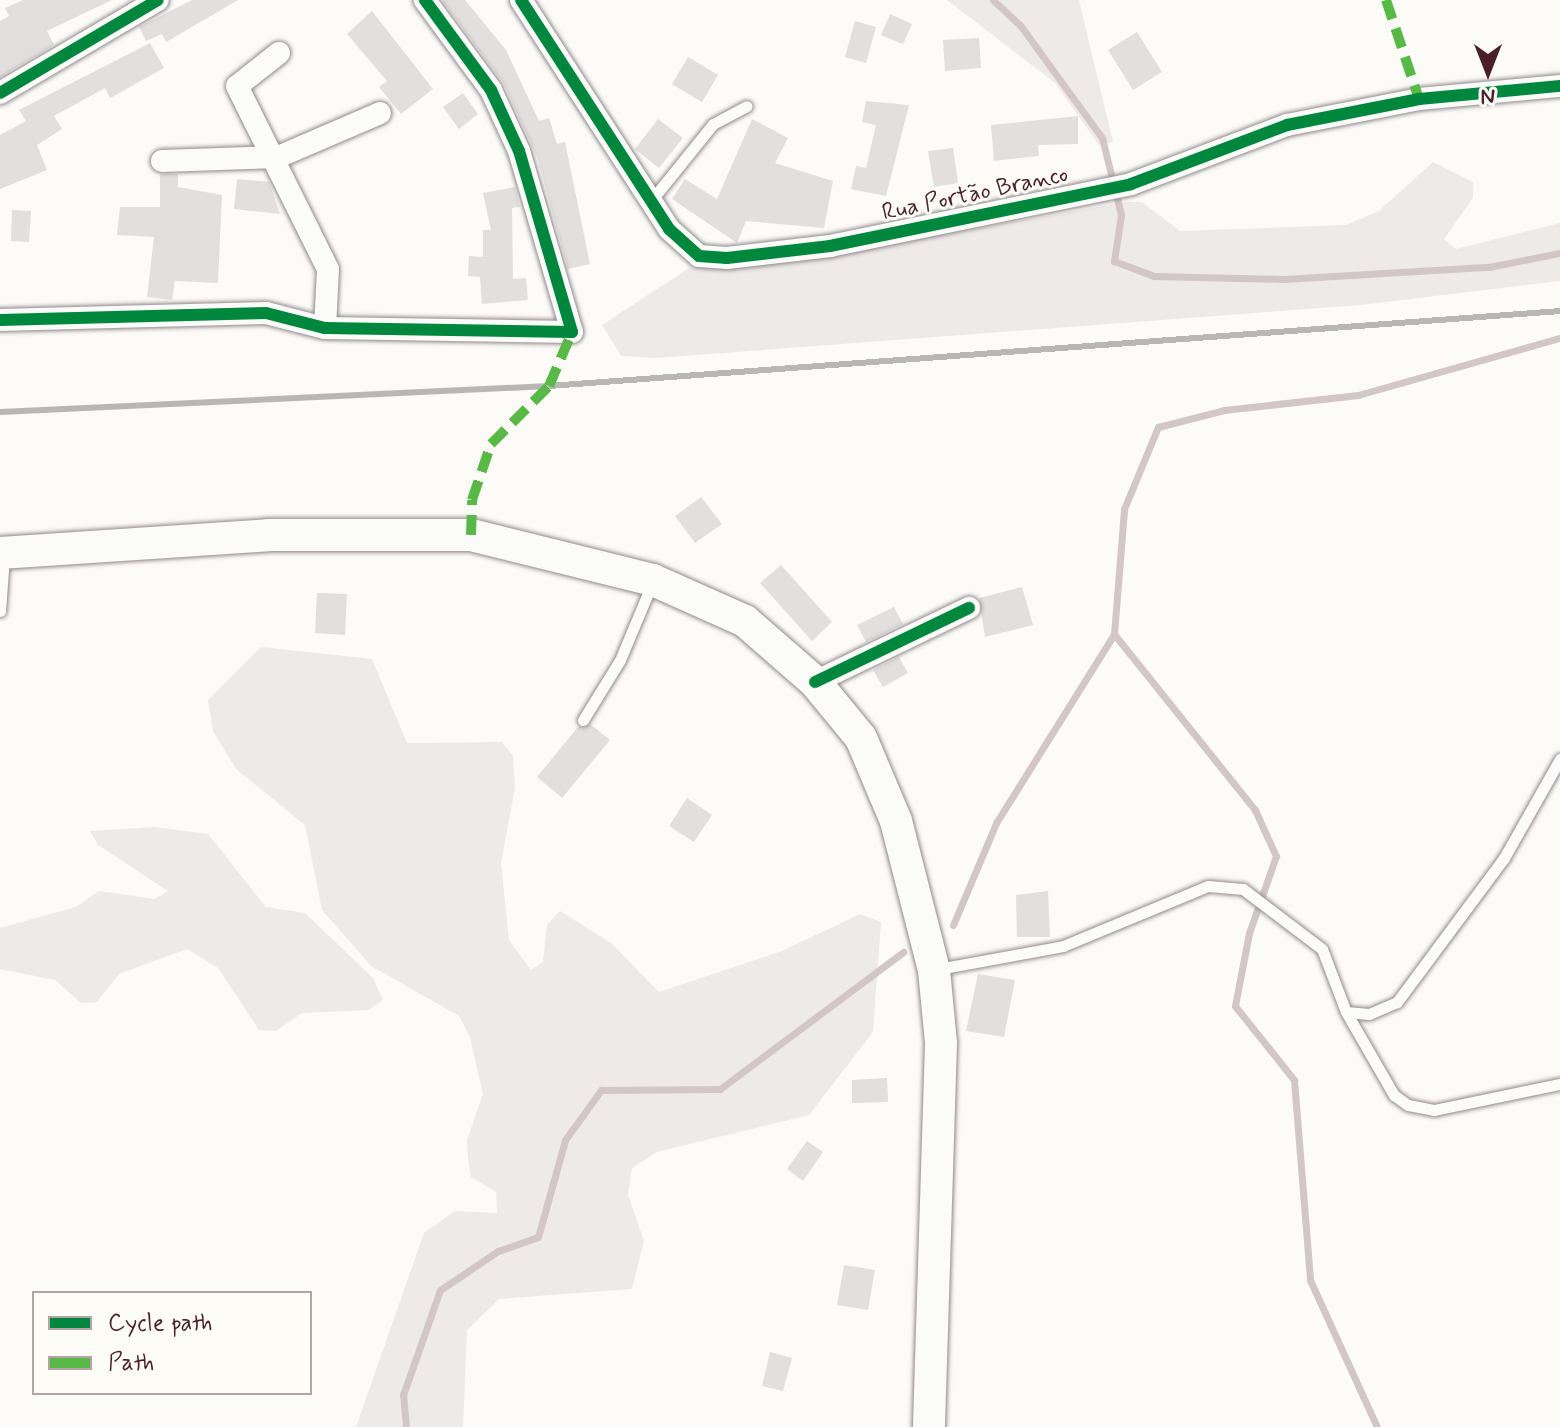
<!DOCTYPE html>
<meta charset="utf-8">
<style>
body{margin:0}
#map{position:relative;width:1560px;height:1427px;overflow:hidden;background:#fcfbf8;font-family:Mynerve,sans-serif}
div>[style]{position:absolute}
.green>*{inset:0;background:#eeeae8}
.stream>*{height:7px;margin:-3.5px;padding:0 3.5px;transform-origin:3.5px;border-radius:3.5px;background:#d2c7c6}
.building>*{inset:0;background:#e2dfde}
.roads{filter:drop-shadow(0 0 2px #928a8b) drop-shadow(0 0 2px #928a8b)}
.lane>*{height:11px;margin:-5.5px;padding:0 5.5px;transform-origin:5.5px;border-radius:5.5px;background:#fbfbf9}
.street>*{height:22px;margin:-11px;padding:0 11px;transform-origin:11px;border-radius:11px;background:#fbfbf9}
.secondary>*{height:32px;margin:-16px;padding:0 16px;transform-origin:16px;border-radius:16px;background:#fbfbf9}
.rail>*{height:6px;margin:-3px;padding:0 3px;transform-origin:3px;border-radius:3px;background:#bbb6b6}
.quiet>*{height:10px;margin-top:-5px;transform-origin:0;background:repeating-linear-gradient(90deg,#58b947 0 20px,transparent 0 30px)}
.cycleway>*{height:12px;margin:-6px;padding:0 6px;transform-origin:6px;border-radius:6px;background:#00873e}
span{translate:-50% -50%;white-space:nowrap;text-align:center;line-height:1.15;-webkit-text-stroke:6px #fdfcf7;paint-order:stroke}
.street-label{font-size:24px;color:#4a1f2b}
.legend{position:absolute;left:32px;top:1291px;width:280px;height:104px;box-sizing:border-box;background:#fdfcf7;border:2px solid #b5a4a5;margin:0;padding:10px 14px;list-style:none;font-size:24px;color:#4a1f2b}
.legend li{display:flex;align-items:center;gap:16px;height:40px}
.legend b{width:40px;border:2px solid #b5a4a5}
.north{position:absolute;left:1448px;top:32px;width:80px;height:80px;-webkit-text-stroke:6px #fdfcf7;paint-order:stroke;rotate:180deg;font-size:22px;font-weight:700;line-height:32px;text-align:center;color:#4a1f2b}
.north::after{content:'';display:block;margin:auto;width:28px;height:36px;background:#4a1f2b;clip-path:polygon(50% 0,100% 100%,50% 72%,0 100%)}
</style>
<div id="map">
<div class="green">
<div style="clip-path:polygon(947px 0,1079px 0,1113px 142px,1099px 145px,1055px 83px)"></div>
<div style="clip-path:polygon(1433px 162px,1473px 182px,1473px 198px,1444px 239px,1456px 249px,1560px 223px,1560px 281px,1361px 305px,656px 358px,621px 356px,602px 325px,689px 268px,812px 257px,1126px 202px,1142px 202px,1180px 231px,1346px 225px,1379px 211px)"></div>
<div style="clip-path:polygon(261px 647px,372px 659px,407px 743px,502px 742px,513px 756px,515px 788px,501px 863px,509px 940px,531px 970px,543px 962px,547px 925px,560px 911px,611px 943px,659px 992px,782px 951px,860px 914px,881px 922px,873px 1032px,809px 1115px,657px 1152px,632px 1168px,628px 1195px,644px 1241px,632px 1289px,499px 1299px,467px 1330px,463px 1427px,356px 1427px,424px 1233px,455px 1211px,497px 1213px,496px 1192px,471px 1177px,468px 1159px,467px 1140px,483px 1094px,470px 1037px,459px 1016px,371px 966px,322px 910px,305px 825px,236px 769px,213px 731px,208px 700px)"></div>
<div style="clip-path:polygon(155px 827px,208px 834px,266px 907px,305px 913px,373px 978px,383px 1000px,369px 1010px,302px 1013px,276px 1031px,259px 1030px,218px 968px,187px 949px,119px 974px,97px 1002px,81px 1003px,55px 980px,0 969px,0 928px,76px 907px,99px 891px,155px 899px,168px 891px,98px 845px,90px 831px)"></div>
</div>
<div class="stream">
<div style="left:993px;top:0;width:37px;rotate:43deg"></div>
<div style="left:1020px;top:25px;width:140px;rotate:54deg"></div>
<div style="left:1102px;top:138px;width:79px;rotate:76.1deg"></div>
<div style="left:1121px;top:215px;width:47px;rotate:98.7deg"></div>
<div style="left:1114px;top:261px;width:43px;rotate:20.6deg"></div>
<div style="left:1154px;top:276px;width:130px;rotate:1.3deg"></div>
<div style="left:1284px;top:279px;width:205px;rotate:-3.4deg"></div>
<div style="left:1489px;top:267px;width:72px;rotate:-11.2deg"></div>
<div style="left:1114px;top:634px;width:226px;rotate:51.3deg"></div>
<div style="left:1255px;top:810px;width:51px;rotate:65.5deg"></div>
<div style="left:1276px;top:856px;width:82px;rotate:109.3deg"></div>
<div style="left:1249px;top:933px;width:74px;rotate:100.9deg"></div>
<div style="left:1235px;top:1006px;width:95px;rotate:51.4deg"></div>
<div style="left:1294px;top:1080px;width:201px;rotate:85.4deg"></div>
<div style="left:1310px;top:1280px;width:162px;rotate:65.5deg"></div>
<div style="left:953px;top:925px;width:111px;rotate:-67.1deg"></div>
<div style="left:996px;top:823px;width:223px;rotate:-58deg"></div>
<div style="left:1114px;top:634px;width:125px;rotate:-85.4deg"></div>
<div style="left:1124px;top:509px;width:89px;rotate:-67.5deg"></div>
<div style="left:1158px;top:427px;width:68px;rotate:-14.4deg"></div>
<div style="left:1224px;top:410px;width:135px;rotate:-6.4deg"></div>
<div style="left:1358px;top:395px;width:210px;rotate:-15.8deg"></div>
<div style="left:406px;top:1427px;width:32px;rotate:-95deg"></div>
<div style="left:403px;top:1395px;width:111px;rotate:-70.6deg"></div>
<div style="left:440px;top:1290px;width:70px;rotate:-33.9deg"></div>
<div style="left:498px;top:1251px;width:42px;rotate:-19.3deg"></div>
<div style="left:538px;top:1237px;width:101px;rotate:-74.4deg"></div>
<div style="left:565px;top:1140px;width:62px;rotate:-54.2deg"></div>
<div style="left:601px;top:1090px;width:119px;rotate:-0.5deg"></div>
<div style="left:720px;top:1089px;width:229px;rotate:-36.8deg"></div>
</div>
<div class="building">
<div style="clip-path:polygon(23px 0,112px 0,47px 31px,54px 45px,0 77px,0 21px,9px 16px,5px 8px)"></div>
<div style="clip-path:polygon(192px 0,238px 0,166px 42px,162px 34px,146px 41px,139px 27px)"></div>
<div style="clip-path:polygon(442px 0,465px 0,506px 50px,539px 121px,549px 118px,557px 144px,565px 142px,590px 264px,568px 269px,537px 157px,504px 84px)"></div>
<div style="clip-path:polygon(372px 11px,433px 89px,401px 114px,379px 87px,387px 81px,347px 34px)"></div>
<div style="clip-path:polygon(890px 14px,912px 24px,903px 44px,881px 35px)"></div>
<div style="clip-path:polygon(855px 21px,876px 27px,866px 63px,845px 57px)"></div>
<div style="clip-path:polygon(1137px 32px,1162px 72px,1133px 90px,1108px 50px)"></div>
<div style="clip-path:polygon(979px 38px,981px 68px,945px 71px,943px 40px)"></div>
<div style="clip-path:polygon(150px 43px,164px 68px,110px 98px,105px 88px,54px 116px,62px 129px,37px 145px,47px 170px,0 189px,0 135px,26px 121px,19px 110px)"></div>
<div style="clip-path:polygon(688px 57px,718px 75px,702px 102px,672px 84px)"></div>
<div style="clip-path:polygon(463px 93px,478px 114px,459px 129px,443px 107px)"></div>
<div style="clip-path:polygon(866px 101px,909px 105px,886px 196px,851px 189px,856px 166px,866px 168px,876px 125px,862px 122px)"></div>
<div style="clip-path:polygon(1078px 116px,1078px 144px,1038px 145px,1039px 156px,994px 161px,991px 125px)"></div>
<div style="clip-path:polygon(658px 119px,683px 138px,659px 168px,635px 149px)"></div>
<div style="clip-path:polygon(752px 119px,788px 138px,775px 163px,833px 181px,824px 228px,746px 221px,737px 243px,672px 199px,685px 179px,717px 199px)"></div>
<div style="clip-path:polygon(953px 148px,958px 183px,934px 187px,928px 151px)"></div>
<div style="clip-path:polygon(160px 174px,178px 174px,178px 187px,222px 195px,218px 283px,175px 281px,172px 300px,147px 297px,154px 237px,117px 235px,120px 207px,160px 207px)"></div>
<div style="clip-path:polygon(237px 179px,269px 182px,280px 214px,234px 209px)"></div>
<div style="clip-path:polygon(515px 187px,520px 207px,512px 208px,513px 279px,526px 278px,528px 300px,482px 304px,480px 277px,468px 276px,469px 256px,483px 257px,483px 230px,491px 230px,483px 193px)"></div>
<div style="clip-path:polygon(12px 210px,31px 211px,29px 242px,11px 241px)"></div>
<div style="clip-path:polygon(701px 497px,722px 524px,695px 543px,675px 516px)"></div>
<div style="clip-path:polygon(781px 565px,832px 622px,812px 641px,760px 583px)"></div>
<div style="clip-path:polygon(1022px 587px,1033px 625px,985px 637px,979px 598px)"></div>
<div style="clip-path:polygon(317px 593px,347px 594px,345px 635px,315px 633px)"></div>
<div style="clip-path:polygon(894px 607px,903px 624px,866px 642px,857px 625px)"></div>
<div style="clip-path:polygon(899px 657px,908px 673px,883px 687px,873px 670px)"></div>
<div style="clip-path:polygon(590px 724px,610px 740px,562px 798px,537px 777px,578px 727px)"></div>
<div style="clip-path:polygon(687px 798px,712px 815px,694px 842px,669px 826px)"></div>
<div style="clip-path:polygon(1048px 891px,1050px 937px,1017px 937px,1016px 895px)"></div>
<div style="clip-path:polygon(978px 974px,1015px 980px,1004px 1037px,966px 1031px)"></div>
<div style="clip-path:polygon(887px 1078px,888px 1102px,852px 1103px,852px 1080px)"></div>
<div style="clip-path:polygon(807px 1141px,823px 1152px,803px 1181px,787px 1169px)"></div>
<div style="clip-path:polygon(844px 1265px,875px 1270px,868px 1310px,837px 1305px)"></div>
<div style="clip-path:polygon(770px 1352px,792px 1358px,783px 1391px,762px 1386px)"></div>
</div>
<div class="roads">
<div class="lane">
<div style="left:650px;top:202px;width:100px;rotate:-51.1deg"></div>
<div style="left:713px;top:124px;width:38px;rotate:-28deg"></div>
<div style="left:0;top:611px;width:54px;rotate:-85.8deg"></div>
<div style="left:583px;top:720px;width:70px;rotate:-58.3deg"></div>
<div style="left:620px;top:660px;width:86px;rotate:-67.3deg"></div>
<div style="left:938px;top:969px;width:127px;rotate:-10.4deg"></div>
<div style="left:1063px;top:946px;width:157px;rotate:-22.5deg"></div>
<div style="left:1208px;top:886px;width:35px;rotate:5deg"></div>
<div style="left:1243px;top:889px;width:99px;rotate:37.2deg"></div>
<div style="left:1322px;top:949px;width:67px;rotate:69.1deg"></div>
<div style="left:1346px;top:1012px;width:96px;rotate:60deg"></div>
<div style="left:1394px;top:1095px;width:17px;rotate:36deg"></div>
<div style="left:1408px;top:1105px;width:26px;rotate:11deg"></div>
<div style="left:1434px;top:1110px;width:129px;rotate:-11.7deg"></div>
<div style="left:1346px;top:1012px;width:23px;rotate:5deg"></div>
<div style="left:1369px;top:1014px;width:30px;rotate:-23deg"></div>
<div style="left:1397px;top:1002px;width:179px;rotate:-53.4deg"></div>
<div style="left:1504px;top:858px;width:114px;rotate:-60.5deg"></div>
</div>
<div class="street">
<div style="left:521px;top:0;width:273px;rotate:57.1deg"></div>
<div style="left:669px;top:229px;width:40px;rotate:42deg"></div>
<div style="left:699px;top:256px;width:28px;rotate:4deg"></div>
<div style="left:727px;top:258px;width:104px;rotate:-6.6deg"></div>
<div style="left:830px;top:246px;width:307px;rotate:-11.6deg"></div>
<div style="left:1131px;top:184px;width:167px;rotate:-20.7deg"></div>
<div style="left:1287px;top:125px;width:135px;rotate:-11.1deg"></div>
<div style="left:1419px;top:99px;width:142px;rotate:-5.3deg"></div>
<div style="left:279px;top:53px;width:53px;rotate:141.8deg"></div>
<div style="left:237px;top:86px;width:204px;rotate:63.6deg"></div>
<div style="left:328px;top:269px;width:59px;rotate:92.9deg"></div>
<div style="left:0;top:93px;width:183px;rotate:-30.5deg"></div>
<div style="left:162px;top:161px;width:116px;rotate:-2deg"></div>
<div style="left:278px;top:157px;width:111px;rotate:-23.3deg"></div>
<div style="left:0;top:320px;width:266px;rotate:-1.5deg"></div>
<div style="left:266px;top:313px;width:61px;rotate:14.3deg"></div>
<div style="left:325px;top:328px;width:247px;rotate:0.9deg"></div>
<div style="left:572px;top:332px;width:189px;rotate:-106.3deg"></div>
<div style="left:519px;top:151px;width:67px;rotate:-114.7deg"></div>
<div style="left:491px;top:90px;width:112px;rotate:-126.3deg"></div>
<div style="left:815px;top:682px;width:171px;rotate:-25.7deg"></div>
</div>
<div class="secondary">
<div style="left:0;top:553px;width:269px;rotate:-3.8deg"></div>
<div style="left:268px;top:535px;width:203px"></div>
<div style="left:471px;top:535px;width:187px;rotate:13.9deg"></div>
<div style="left:653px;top:580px;width:101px;rotate:24deg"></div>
<div style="left:745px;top:621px;width:93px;rotate:41.1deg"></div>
<div style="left:815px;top:682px;width:72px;rotate:50.6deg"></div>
<div style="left:861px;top:738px;width:90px;rotate:67.1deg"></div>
<div style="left:896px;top:821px;width:154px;rotate:75.7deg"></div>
<div style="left:934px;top:970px;width:73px;rotate:84.5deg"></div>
<div style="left:941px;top:1043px;width:384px;rotate:91.8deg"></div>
</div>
</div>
<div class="rail">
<div style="left:0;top:412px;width:550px;rotate:-2.71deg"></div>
<div style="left:549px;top:386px;width:1014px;rotate:-4.24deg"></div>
</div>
<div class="quiet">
<div style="left:1386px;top:0;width:104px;rotate:71.6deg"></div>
<div style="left:471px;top:535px;width:35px;rotate:-88deg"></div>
<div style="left:472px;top:500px;width:59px;rotate:-71.3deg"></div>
<div style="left:491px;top:444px;width:82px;rotate:-45deg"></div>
<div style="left:549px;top:386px;width:59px;rotate:-66.9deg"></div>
</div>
<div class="cycleway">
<div style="left:521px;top:0;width:273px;rotate:57.1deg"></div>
<div style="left:669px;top:229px;width:40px;rotate:42deg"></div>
<div style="left:699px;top:256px;width:28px;rotate:4deg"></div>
<div style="left:727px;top:258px;width:104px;rotate:-6.6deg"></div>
<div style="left:830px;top:246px;width:307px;rotate:-11.6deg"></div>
<div style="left:1131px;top:184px;width:167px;rotate:-20.7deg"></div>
<div style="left:1287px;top:125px;width:135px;rotate:-11.1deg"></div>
<div style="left:1419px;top:99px;width:142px;rotate:-5.3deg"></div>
<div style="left:0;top:93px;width:183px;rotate:-30.5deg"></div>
<div style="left:0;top:320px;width:266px;rotate:-1.5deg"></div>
<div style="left:266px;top:313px;width:61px;rotate:14.3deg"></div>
<div style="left:325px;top:328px;width:247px;rotate:0.9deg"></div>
<div style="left:572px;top:332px;width:189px;rotate:-106.3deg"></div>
<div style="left:519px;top:151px;width:67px;rotate:-114.7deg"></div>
<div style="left:491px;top:90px;width:112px;rotate:-126.3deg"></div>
<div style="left:815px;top:682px;width:171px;rotate:-25.7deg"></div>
</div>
<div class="street-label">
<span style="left:975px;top:194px;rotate:-12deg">Rua Portão Branco</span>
</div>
<ul class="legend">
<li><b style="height:10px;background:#00873e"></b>Cycle path</li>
<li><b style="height:10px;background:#58b947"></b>Path</li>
</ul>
<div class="north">N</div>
</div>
